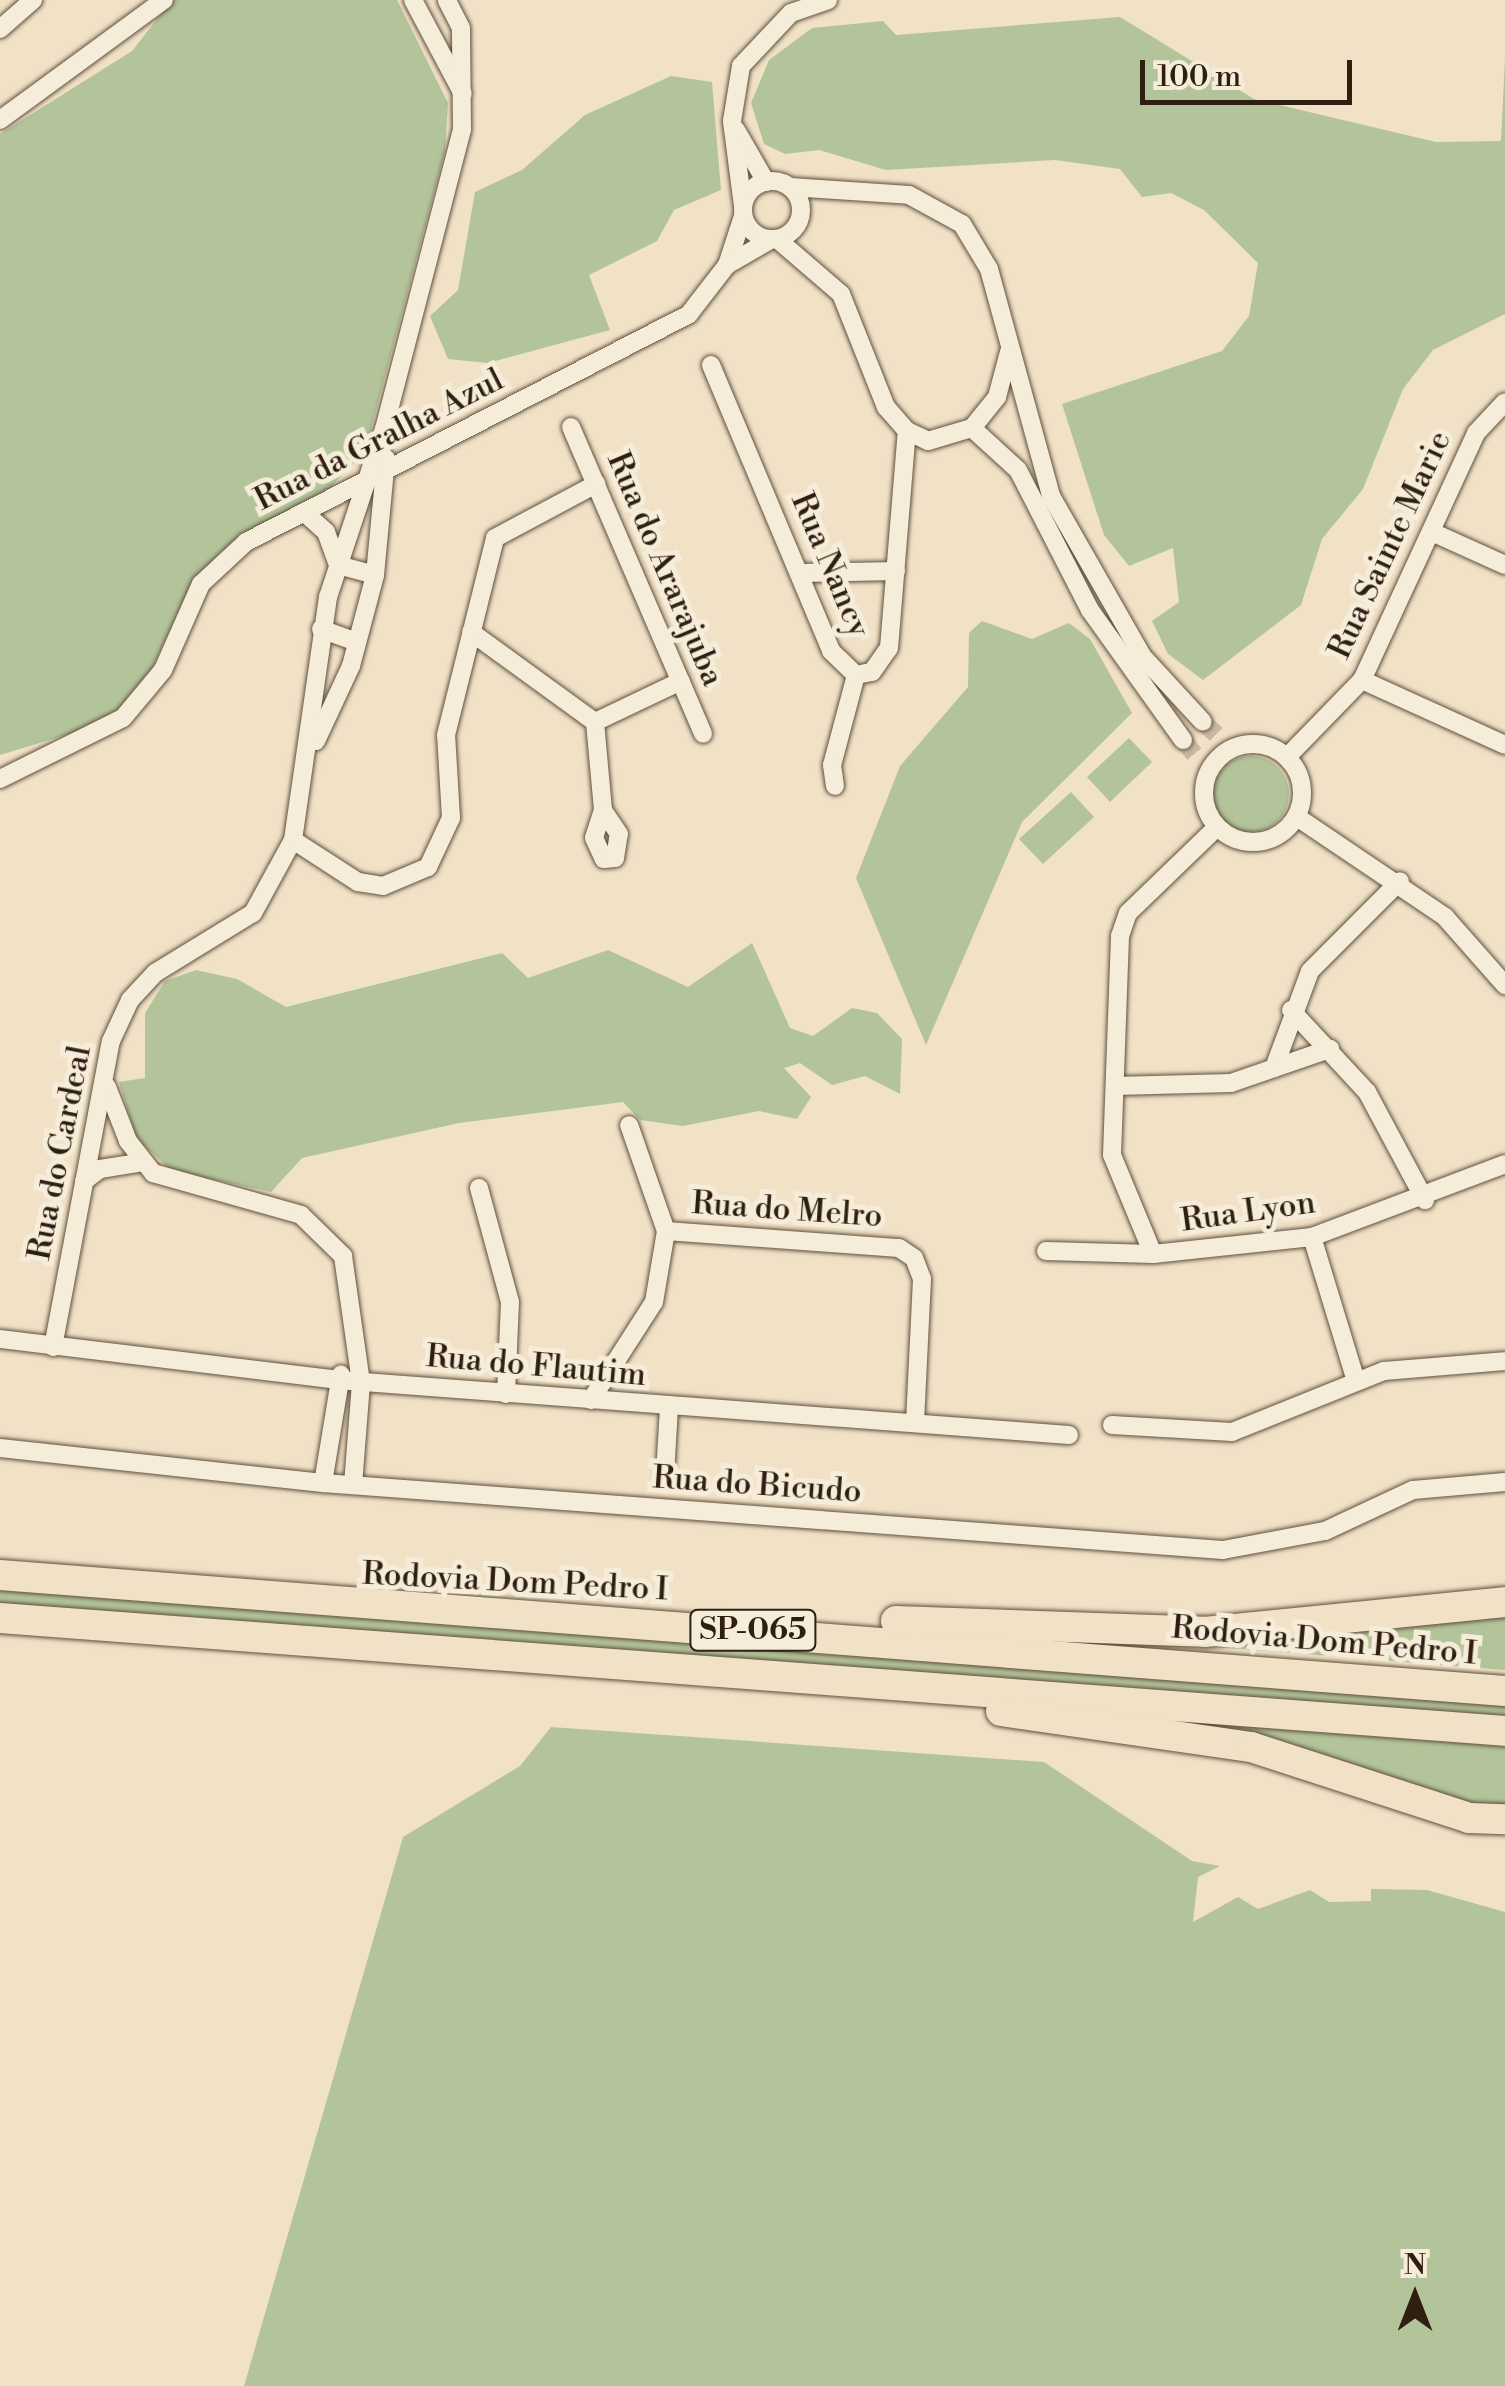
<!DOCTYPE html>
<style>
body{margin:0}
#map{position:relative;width:1505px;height:2386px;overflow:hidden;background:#f1e1c6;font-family:"Libre Bodoni",serif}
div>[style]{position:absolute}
.green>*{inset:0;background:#b4c49a}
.round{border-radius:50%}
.minor-tunnel>*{height:18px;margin-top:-9px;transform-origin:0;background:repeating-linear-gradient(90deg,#cabaa2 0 18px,transparent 0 27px)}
.roads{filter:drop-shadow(0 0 2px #5f503e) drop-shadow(0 0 2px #5f503e)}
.minor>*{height:18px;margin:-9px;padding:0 9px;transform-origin:9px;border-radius:9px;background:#f6ecda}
.minor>.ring{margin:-9px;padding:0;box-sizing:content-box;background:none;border:18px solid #f6ecda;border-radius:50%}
.motorway>*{height:30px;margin:-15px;padding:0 15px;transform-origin:15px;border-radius:15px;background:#f1e1c6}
span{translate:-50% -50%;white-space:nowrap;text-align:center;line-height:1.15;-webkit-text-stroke:10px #f6ecda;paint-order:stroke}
.shield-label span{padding:2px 8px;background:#f6ecda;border:2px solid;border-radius:8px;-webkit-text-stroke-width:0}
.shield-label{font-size:30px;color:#2e1f11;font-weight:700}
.street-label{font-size:32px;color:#2e1f11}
.north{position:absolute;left:1365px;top:2246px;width:100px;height:100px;-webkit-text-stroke:8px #f6ecda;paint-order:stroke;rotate:0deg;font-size:28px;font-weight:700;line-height:40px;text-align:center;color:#2e1f11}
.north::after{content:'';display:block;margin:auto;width:35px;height:45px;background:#2e1f11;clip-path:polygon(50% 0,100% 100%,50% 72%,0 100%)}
.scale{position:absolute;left:1140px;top:60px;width:212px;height:45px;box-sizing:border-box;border:5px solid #2e1f11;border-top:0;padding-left:12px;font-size:30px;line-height:35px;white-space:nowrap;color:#2e1f11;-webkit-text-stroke:8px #f6ecda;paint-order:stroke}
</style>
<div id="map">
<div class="green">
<div style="clip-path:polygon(172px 0,397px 0,448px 103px,445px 151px,365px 452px,322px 496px,220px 552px,186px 596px,138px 698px,79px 731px,0 755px,0 134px,132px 51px)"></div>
<div style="clip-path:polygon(1120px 17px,1254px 99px,1436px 142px,1501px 141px,1505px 58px,1505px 314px,1433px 350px,1403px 389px,1363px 489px,1322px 539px,1301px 605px,1203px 680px,1168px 654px,1152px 621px,1179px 602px,1173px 548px,1129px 566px,1104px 535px,1062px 404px,1222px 351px,1249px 316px,1258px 263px,1204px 210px,1171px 193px,1142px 197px,1120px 169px,1055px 160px,886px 170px,819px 150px,785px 154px,764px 144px,751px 103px,769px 60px,812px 28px,883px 21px,896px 35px)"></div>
<div style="clip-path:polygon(671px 76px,712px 82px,721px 190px,674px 210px,657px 241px,589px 275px,610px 330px,488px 363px,448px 359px,430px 316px,458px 290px,475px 192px,522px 170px,585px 115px)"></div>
<div style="clip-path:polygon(982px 621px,1032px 639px,1069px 623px,1090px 639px,1132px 713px,1022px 822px,926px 1045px,856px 878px,900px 766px,968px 687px,969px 633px)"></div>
<div style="clip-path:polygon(1129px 738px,1152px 762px,1110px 802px,1087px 777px)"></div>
<div class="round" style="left:1213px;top:756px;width:76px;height:76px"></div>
<div style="clip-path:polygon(1071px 792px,1094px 817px,1043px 864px,1019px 839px)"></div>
<div style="clip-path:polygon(752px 943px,790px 1028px,813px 1036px,852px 1008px,877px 1013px,902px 1039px,900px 1094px,865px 1076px,832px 1085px,800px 1063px,784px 1068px,811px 1097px,797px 1119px,759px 1111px,683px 1126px,640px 1120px,623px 1102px,459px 1123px,302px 1158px,271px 1192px,171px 1170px,136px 1138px,119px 1082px,145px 1078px,145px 1013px,165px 981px,196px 970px,237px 979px,286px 1007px,502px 953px,528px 978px,608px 950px,688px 987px)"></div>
<div style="clip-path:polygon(0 1588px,1505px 1701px,1505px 1723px,0 1607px)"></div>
<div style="clip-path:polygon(1505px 1614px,1505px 1670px,1179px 1644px)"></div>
<div style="clip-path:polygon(1167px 1720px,1505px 1746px,1505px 1808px,1482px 1808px)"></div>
<div style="clip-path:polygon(551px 1727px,1044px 1762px,1192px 1861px,1220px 1866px,1198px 1877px,1193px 1922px,1238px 1897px,1258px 1909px,1310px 1890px,1329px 1902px,1371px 1901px,1371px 1889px,1427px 1890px,1505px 1912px,1505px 2386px,244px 2386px,403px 1837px,520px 1766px)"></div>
</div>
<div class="minor-tunnel">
<div style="left:1203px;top:722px;width:21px;rotate:43deg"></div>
<div style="left:1183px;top:740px;width:21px;rotate:51deg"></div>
</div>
<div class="roads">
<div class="minor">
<div style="left:413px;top:0;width:106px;rotate:62deg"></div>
<div style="left:0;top:29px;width:44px;rotate:-41.3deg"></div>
<div style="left:0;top:120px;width:203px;rotate:-36.2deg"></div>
<div style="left:736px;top:130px;width:60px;rotate:60deg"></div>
<div class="ring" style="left:743px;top:181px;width:40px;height:40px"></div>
<div style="left:790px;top:187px;width:119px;rotate:3.8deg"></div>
<div style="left:909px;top:195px;width:60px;rotate:28.7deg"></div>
<div style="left:962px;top:224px;width:52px;rotate:59deg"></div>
<div style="left:989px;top:269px;width:235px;rotate:74.7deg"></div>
<div style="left:1051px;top:496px;width:185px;rotate:60.3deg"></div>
<div style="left:1143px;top:657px;width:88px;rotate:47.3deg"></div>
<div style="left:743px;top:206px;width:86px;rotate:-97.4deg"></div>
<div style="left:732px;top:121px;width:56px;rotate:-80.7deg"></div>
<div style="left:741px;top:66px;width:73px;rotate:-46.7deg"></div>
<div style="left:791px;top:13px;width:39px;rotate:-19deg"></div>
<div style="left:777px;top:239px;width:84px;rotate:40.7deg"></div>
<div style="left:841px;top:294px;width:122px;rotate:68.3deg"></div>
<div style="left:886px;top:407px;width:32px;rotate:49deg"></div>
<div style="left:907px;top:431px;width:23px;rotate:25deg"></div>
<div style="left:928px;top:441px;width:46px;rotate:-16.5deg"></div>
<div style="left:972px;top:428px;width:40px;rotate:-51deg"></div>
<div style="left:997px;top:397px;width:47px;rotate:-75.1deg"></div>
<div style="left:727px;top:265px;width:52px;rotate:-71.9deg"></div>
<div style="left:711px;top:365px;width:310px;rotate:67.2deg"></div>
<div style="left:831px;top:651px;width:35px;rotate:44deg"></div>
<div style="left:856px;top:675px;width:93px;rotate:104.9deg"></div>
<div style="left:832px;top:765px;width:21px;rotate:82deg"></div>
<div style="left:571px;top:427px;width:334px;rotate:66.7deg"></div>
<div style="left:972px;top:428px;width:62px;rotate:42.4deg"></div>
<div style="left:1018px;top:470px;width:157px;rotate:62.8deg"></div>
<div style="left:1090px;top:610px;width:160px;rotate:54.4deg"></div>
<div style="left:305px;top:513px;width:28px;rotate:42deg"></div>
<div style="left:326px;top:532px;width:35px;rotate:70deg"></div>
<div style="left:338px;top:565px;width:38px;rotate:15deg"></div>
<div style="left:1434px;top:533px;width:78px;rotate:24.3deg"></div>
<div style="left:802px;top:573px;width:94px;rotate:-1.2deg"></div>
<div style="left:321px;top:629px;width:38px;rotate:20deg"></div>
<div style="left:471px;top:632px;width:153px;rotate:36deg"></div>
<div style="left:595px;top:722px;width:88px;rotate:84.8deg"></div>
<div style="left:603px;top:810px;width:29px;rotate:108deg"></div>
<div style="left:594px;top:838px;width:23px;rotate:65deg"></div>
<div style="left:604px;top:859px;width:11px;rotate:-5deg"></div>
<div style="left:615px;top:858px;width:24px;rotate:-81deg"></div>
<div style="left:619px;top:834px;width:29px;rotate:-124deg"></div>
<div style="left:856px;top:675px;width:16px;rotate:-11deg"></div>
<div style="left:872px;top:672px;width:29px;rotate:-55deg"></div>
<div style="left:889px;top:648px;width:218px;rotate:-85.3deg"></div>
<div style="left:1362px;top:680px;width:157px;rotate:24.4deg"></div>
<div style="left:595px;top:722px;width:95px;rotate:-25.5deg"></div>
<div style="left:316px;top:741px;width:83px;rotate:-65deg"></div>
<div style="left:351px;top:666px;width:94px;rotate:-75.2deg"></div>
<div style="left:375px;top:575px;width:117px;rotate:-84.6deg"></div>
<div class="ring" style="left:1204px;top:744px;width:80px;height:80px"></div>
<div style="left:1287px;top:757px;width:107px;rotate:-45.8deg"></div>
<div style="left:1362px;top:680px;width:272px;rotate:-65.2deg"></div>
<div style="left:1476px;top:433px;width:42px;rotate:-46.9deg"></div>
<div style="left:0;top:779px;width:137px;rotate:-26.4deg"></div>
<div style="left:123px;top:718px;width:62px;rotate:-50.2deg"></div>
<div style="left:163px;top:670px;width:94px;rotate:-66.2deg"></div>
<div style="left:201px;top:584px;width:62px;rotate:-43deg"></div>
<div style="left:246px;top:542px;width:498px;rotate:-27.2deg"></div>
<div style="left:689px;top:314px;width:62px;rotate:-52.2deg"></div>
<div style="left:727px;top:265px;width:52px;rotate:-30deg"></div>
<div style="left:1297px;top:817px;width:179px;rotate:34deg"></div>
<div style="left:1445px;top:917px;width:91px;rotate:48.6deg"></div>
<div style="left:293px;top:840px;width:77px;rotate:32.9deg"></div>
<div style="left:358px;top:882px;width:25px;rotate:9deg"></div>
<div style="left:383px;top:886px;width:49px;rotate:-22.9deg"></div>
<div style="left:428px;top:867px;width:54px;rotate:-64.9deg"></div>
<div style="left:451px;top:818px;width:83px;rotate:-93.4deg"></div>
<div style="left:446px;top:735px;width:203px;rotate:-76deg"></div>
<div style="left:495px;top:538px;width:115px;rotate:-28.1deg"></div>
<div style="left:1291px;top:1010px;width:112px;rotate:47.2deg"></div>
<div style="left:1367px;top:1092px;width:123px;rotate:61.8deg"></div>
<div style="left:1274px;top:1068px;width:103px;rotate:-69.6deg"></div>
<div style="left:1310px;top:971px;width:127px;rotate:-45deg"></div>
<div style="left:1115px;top:1086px;width:116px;rotate:-1.5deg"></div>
<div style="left:1231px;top:1083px;width:105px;rotate:-19deg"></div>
<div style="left:107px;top:1087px;width:58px;rotate:68.7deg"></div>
<div style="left:128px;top:1141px;width:41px;rotate:52deg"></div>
<div style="left:153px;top:1173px;width:154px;rotate:15.8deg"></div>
<div style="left:301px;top:1215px;width:59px;rotate:44.3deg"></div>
<div style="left:343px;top:1256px;width:128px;rotate:81.9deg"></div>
<div style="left:361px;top:1383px;width:102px;rotate:94.5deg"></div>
<div style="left:84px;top:1181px;width:20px;rotate:-37deg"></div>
<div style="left:100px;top:1169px;width:39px;rotate:-9deg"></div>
<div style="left:479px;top:1188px;width:118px;rotate:74.8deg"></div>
<div style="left:510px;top:1302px;width:92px;rotate:92.5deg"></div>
<div style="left:666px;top:1231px;width:234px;rotate:4.2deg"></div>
<div style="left:899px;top:1248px;width:18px;rotate:34deg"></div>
<div style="left:914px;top:1258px;width:22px;rotate:69deg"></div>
<div style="left:922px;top:1279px;width:144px;rotate:92.8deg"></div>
<div style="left:1312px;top:1237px;width:151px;rotate:73deg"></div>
<div style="left:1046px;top:1251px;width:107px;rotate:1.6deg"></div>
<div style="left:1153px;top:1254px;width:160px;rotate:-6.1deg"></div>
<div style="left:1312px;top:1237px;width:206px;rotate:-20.7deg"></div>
<div style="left:1153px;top:1254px;width:107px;rotate:-112.5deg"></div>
<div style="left:1112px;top:1155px;width:219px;rotate:-87.9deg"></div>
<div style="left:1120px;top:936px;width:24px;rotate:-71deg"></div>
<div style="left:1128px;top:913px;width:122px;rotate:-44deg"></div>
<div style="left:0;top:1339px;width:339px;rotate:6.9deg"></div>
<div style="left:337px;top:1380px;width:734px;rotate:4.3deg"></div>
<div style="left:53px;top:1347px;width:311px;rotate:-79.3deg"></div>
<div style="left:111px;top:1041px;width:45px;rotate:-65.1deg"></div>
<div style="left:130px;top:1000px;width:37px;rotate:-47deg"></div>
<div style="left:155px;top:973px;width:115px;rotate:-31.5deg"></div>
<div style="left:253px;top:913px;width:83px;rotate:-61.3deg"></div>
<div style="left:293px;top:840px;width:246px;rotate:-81.8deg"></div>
<div style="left:328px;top:597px;width:177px;rotate:-71.6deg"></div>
<div style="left:384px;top:429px;width:310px;rotate:-75.4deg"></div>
<div style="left:462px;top:129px;width:101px;rotate:-90.6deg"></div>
<div style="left:461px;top:28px;width:31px;rotate:-117deg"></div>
<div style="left:591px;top:1400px;width:117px;rotate:-57.3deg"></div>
<div style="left:654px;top:1302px;width:72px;rotate:-80.4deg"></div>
<div style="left:666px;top:1231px;width:112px;rotate:-109.2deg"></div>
<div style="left:1112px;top:1425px;width:120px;rotate:3.3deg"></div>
<div style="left:1232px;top:1432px;width:164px;rotate:-21.9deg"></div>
<div style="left:1384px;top:1371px;width:121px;rotate:-4.7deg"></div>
<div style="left:0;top:1448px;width:325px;rotate:6.2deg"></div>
<div style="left:323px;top:1483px;width:902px;rotate:4.26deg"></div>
<div style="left:1223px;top:1550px;width:104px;rotate:-10.6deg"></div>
<div style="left:1325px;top:1531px;width:97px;rotate:-25deg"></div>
<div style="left:1413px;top:1490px;width:92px;rotate:-5deg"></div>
<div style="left:665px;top:1475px;width:68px;rotate:-86.6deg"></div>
<div style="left:323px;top:1483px;width:110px;rotate:-80.6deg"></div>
</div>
<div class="motorway">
<div style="left:0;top:1575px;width:1509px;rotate:4.41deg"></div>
<div style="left:0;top:1618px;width:1509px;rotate:4.29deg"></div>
<div style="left:896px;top:1621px;width:309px;rotate:2deg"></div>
<div style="left:1205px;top:1632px;width:301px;rotate:-5.7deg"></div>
<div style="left:1001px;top:1711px;width:253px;rotate:8.2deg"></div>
<div style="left:1251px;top:1747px;width:229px;rotate:18deg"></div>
<div style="left:1469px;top:1818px;width:36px;rotate:2deg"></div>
</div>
</div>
<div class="shield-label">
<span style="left:753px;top:1630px">SP-065</span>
</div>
<div class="street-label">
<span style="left:379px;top:440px;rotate:-27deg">Rua da Gralha Azul</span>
<span style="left:1390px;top:545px;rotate:-65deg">Rua Sainte Marie</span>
<span style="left:830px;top:565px;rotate:67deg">Rua Nancy</span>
<span style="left:665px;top:569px;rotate:67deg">Rua do Ararajuba</span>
<span style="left:60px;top:1153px;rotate:-79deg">Rua do Cardeal</span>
<span style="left:787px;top:1210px;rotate:4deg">Rua do Melro</span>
<span style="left:1248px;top:1212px;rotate:-8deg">Rua Lyon</span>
<span style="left:536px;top:1366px;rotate:5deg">Rua do Flautim</span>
<span style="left:757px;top:1485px;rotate:4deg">Rua do Bicudo</span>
<span style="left:515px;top:1582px;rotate:3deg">Rodovia Dom Pedro I</span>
<span style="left:1324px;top:1641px;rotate:5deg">Rodovia Dom Pedro I</span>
</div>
<div class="north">N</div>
<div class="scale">100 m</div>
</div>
